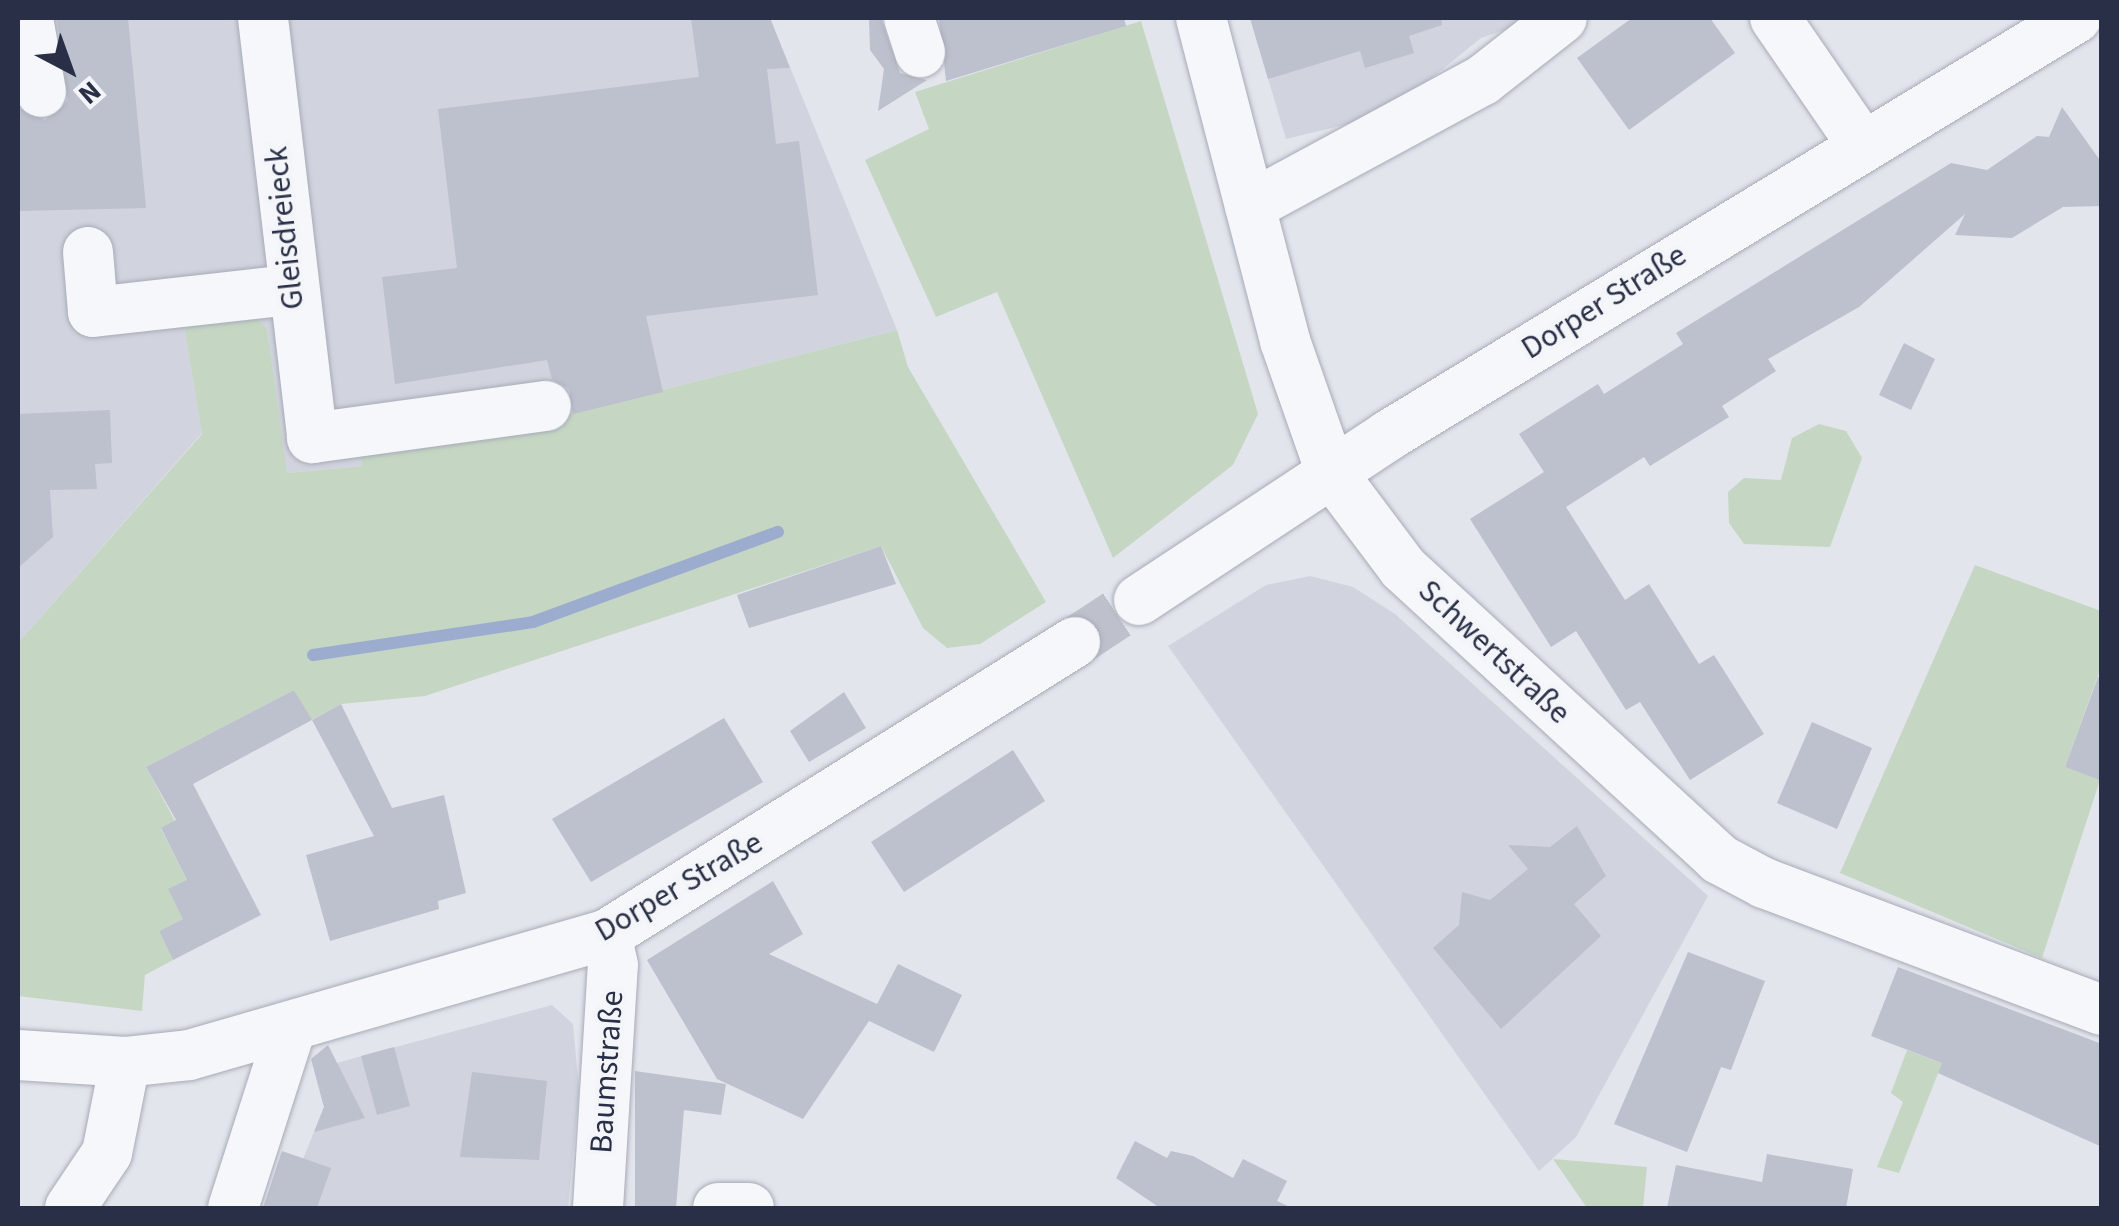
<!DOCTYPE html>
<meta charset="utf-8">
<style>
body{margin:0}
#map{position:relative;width:2119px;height:1226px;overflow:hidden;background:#e3e5ec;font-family:"Source Sans 3",sans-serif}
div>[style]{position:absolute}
.built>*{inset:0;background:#d1d4de}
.green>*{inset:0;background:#c5d7c3}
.stream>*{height:12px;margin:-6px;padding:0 6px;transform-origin:6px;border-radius:6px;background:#9baccf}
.building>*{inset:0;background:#bdc0cd}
.minor-tunnel>*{height:50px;margin-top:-25px;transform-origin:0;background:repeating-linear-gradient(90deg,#bec1cb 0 50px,transparent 0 75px)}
.roads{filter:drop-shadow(0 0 2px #a7abb7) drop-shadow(0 0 2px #a7abb7)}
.minor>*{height:50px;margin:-25px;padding:0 25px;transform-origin:25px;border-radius:25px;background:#f6f7fa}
span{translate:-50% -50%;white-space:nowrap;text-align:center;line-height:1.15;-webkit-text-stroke:9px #f3f5f9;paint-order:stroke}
.street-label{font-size:32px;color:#292f46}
.frame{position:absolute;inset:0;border:20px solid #292f46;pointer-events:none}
.north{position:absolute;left:20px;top:20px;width:100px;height:100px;-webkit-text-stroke:8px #f3f5f9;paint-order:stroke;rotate:139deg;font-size:28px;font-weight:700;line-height:40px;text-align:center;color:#292f46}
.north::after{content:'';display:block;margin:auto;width:35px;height:45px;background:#292f46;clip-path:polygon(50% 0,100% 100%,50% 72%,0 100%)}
</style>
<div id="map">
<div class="built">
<div style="clip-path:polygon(18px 18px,770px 18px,897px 330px,561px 416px,360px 450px,362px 466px,286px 473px,267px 329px,184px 326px,202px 433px,18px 643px)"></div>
<div style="clip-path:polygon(1250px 18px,1541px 18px,1481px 38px,1386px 115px,1286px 139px)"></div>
<div style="clip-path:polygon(1310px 576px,1353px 587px,1395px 614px,1708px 896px,1576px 1137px,1539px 1171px,1168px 646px,1266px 585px)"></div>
<div style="clip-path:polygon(552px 1005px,573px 1024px,579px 1091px,568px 1208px,317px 1208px,330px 1169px,303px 1159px,324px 1107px,314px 1069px)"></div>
</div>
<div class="green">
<div style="clip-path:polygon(1141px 21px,1258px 414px,1233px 465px,1113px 558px,997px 292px,936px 317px,865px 160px,929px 129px,915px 92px)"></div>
<div style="clip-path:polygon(257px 318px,267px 329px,287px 473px,362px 466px,360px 450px,561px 416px,897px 330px,908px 367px,1046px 602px,980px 644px,947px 648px,923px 628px,881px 546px,425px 696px,341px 704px,311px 720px,294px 690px,146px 767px,175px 821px,161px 829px,187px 880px,183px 919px,159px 931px,173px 960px,145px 975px,142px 1011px,18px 996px,18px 643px,202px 434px,184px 326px)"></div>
<div style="clip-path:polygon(1819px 424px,1846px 431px,1862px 458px,1830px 547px,1744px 544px,1729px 523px,1728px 492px,1744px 478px,1781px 480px,1792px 438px)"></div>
<div style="clip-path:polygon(1975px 565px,2101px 611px,2101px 667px,2065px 767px,2100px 780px,2042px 958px,1840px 873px)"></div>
<div style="clip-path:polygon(1907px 1050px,1942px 1063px,1899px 1173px,1877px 1167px,1903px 1102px,1891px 1093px)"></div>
<div style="clip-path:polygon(1553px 1159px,1647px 1167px,1643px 1208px,1587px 1208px)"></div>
</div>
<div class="stream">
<div style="left:313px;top:655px;width:222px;rotate:-8.5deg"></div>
<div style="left:533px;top:622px;width:261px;rotate:-20.2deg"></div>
</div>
<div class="building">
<div style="clip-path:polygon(57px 18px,128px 18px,146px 208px,18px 211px,18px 108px,45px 120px,68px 101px)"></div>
<div style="clip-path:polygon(691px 18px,770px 18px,790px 68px,767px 69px,776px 144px,799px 141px,818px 295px,646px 316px,663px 392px,573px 414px,569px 389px,552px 379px,547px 360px,395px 384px,382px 277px,457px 268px,438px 109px,699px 77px)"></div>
<div style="clip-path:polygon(869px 18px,881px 18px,900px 73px,927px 80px,878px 111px,884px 69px,870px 50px)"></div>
<div style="clip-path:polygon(939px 18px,1124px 18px,1126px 26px,946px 81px)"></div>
<div style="clip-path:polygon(1250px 18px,1441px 18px,1442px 25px,1409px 36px,1414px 53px,1365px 68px,1360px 51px,1268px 79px)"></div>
<div style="clip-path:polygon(1632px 18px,1710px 18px,1735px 53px,1629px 130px,1577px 58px)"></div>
<div style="clip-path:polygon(2062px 107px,2102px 163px,2102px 206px,2063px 207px,2012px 238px,1955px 235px,1965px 214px,1859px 307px,1768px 359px,1776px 371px,1722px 406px,1729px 417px,1650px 466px,1644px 457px,1566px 507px,1625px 600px,1649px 584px,1699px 664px,1714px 655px,1764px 734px,1690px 780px,1640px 702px,1626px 710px,1576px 631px,1551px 647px,1470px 519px,1544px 472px,1519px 434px,1598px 384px,1604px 394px,1683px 344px,1676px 333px,1951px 163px,1987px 170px,2037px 136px,2049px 137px)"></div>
<div style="clip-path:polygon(1904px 343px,1935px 359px,1911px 410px,1879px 395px)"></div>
<div style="clip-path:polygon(110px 410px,112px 463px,95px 464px,97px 489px,50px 490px,53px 537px,18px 568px,18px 414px)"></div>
<div style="clip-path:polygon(881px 546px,896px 584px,749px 628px,737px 595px)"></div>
<div style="clip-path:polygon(2098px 677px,2102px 678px,2102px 781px,2065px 767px)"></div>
<div style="clip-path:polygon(294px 690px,312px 720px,193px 784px,261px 915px,173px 960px,159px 931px,183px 919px,168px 889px,187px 880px,161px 828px,176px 820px,146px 767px)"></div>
<div style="clip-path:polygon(844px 692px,866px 728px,809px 762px,790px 731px)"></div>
<div style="clip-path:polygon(341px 704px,392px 808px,444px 795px,466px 893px,438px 901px,439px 909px,330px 941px,306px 855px,374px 836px,312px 720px)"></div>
<div style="clip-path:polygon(724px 718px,763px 782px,591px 882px,552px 819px)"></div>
<div style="clip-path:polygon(1812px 722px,1872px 748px,1837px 829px,1777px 803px)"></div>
<div style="clip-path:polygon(1013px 750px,1045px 801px,904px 892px,871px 842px)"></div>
<div style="clip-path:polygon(1577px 826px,1606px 876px,1574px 904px,1601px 936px,1501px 1029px,1433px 948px,1459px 925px,1462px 892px,1490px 900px,1528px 869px,1508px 845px,1550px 847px)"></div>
<div style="clip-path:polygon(773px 881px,803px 934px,769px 954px,877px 1004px,898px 964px,962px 995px,934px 1052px,869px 1021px,803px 1119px,717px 1079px,647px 960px)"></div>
<div style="clip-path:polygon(1688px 952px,1765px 981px,1731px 1070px,1721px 1067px,1687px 1152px,1614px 1124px)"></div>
<div style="clip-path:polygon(1898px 967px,2102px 1044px,2102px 1147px,1938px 1073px,1942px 1063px,1871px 1036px)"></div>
<div style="clip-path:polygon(328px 1045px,365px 1118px,314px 1132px,324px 1107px,311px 1059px)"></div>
<div style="clip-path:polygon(394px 1047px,410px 1106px,377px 1115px,361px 1056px)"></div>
<div style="clip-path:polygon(635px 1071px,726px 1084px,721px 1115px,684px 1110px,676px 1208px,635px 1208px)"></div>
<div style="clip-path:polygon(472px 1072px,547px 1081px,539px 1160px,460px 1157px)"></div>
<div style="clip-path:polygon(1135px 1141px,1167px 1158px,1171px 1151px,1193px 1156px,1233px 1178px,1243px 1159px,1287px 1181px,1277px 1201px,1292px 1208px,1160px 1208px,1116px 1178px)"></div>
<div style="clip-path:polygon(282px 1151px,331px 1168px,317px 1208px,263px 1208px)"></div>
<div style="clip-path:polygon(1767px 1154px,1853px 1169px,1846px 1208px,1667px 1208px,1676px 1165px,1762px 1182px)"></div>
</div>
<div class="minor-tunnel">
<div style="left:1075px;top:642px;width:77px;rotate:-33.3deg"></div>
</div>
<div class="roads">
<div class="minor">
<div style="left:28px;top:18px;width:75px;rotate:80deg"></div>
<div style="left:263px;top:18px;width:423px;rotate:83.3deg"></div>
<div style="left:312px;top:438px;width:236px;rotate:-7.8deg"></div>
<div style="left:909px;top:18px;width:36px;rotate:72deg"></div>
<div style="left:1201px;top:18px;width:334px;rotate:75.4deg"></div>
<div style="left:1285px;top:341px;width:139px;rotate:70.7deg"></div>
<div style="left:1331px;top:472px;width:120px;rotate:53.1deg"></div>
<div style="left:1403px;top:568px;width:430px;rotate:42.6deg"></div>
<div style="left:1719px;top:859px;width:51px;rotate:28.1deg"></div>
<div style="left:1764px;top:883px;width:361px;rotate:20.6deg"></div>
<div style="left:1775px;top:18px;width:152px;rotate:55.5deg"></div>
<div style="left:1250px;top:206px;width:265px;rotate:-28.4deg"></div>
<div style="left:1483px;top:80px;width:100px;rotate:-38.1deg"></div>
<div style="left:88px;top:252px;width:60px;rotate:85.2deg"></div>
<div style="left:93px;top:312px;width:197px;rotate:-6.4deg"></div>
<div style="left:1139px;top:600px;width:300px;rotate:-33.4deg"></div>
<div style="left:1389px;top:435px;width:804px;rotate:-31.26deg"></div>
<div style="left:18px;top:1055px;width:107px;rotate:3.7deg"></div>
<div style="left:125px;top:1062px;width:64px;rotate:-6.2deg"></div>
<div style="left:189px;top:1055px;width:434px;rotate:-16.1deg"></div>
<div style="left:606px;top:935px;width:553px;rotate:-31.99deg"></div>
<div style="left:70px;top:1208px;width:66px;rotate:-56.1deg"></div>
<div style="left:107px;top:1153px;width:93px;rotate:-78.8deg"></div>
<div style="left:233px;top:1208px;width:190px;rotate:-72.2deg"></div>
<div style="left:598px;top:1208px;width:243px;rotate:-86.5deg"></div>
<div style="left:613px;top:965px;width:31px;rotate:-103deg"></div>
<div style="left:718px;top:1208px;width:31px"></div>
</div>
</div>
<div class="street-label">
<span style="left:285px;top:228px;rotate:-96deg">Gleisdreieck</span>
<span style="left:1604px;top:302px;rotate:-32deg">Dorper Straße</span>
<span style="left:1494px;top:652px;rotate:43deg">Schwertstraße</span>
<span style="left:679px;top:887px;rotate:-30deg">Dorper Straße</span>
<span style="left:607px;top:1072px;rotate:-86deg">Baumstraße</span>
</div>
<div class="frame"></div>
<div class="north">N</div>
</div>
